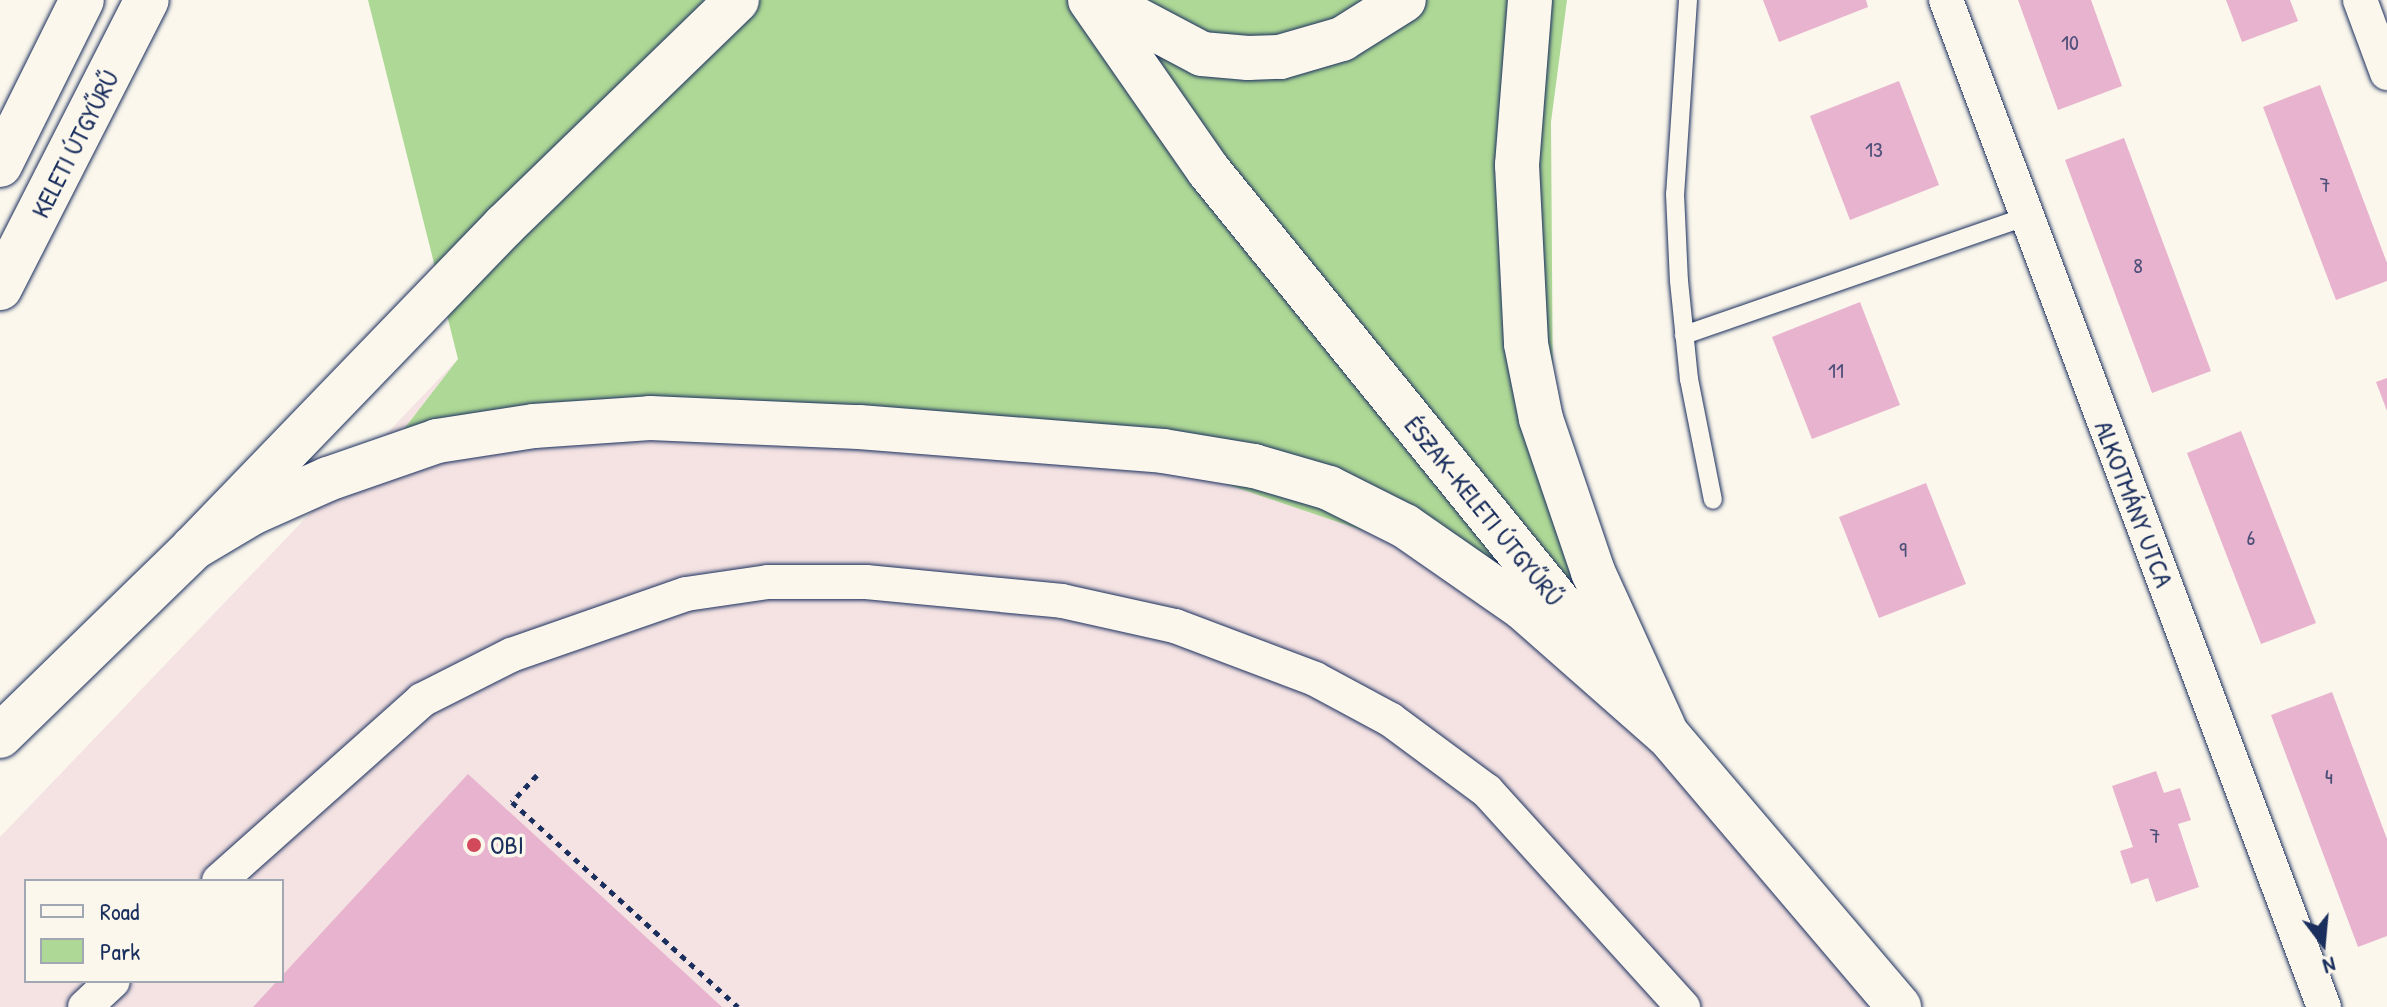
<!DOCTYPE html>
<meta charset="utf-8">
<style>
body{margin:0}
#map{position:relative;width:2387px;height:1007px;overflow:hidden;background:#fbf7ec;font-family:"Patrick Hand",sans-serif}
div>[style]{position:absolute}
.built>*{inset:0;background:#f5e3e3}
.green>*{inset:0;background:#aed895}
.building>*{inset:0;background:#e8b3ce}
.path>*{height:5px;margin-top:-2.5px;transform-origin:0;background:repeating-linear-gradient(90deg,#1b2f5e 0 6px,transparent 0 12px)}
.roads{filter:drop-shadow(0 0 2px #1b2f5e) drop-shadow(0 0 2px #1b2f5e)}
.lane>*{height:18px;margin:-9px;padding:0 9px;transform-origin:9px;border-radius:9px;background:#fbf7ec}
.street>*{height:34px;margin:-17px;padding:0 17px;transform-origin:17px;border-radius:17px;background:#fbf7ec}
.secondary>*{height:44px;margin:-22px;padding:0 22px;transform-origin:22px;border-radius:22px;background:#fbf7ec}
.primary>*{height:44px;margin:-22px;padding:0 22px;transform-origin:22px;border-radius:22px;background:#fbf7ec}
.dots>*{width:22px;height:22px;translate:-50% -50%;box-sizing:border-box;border:4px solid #fbf7ec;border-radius:50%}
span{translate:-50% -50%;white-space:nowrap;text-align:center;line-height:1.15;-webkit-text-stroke:7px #fbf7ec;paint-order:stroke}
.number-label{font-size:22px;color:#4e507a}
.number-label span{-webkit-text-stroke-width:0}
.street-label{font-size:26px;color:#1b2f5e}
.poi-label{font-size:26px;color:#1b2f5e}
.left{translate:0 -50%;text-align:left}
.legend{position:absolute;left:24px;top:879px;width:260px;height:104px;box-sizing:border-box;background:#fbf7ec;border:2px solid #a1a7b3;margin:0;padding:10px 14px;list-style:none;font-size:24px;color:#1b2f5e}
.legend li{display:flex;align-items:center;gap:16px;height:40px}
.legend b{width:40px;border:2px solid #a1a7b3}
.north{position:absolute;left:2283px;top:903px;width:80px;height:80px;-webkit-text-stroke:6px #fbf7ec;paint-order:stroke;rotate:164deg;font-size:22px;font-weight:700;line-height:32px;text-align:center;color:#1b2f5e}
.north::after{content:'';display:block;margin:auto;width:28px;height:36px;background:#1b2f5e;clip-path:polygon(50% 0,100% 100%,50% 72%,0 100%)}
</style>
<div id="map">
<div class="built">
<div style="clip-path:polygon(evenodd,458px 359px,375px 467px,602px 425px,1140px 455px,1450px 560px,1592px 633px,1890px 1007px,0 1007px,0 837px,458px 359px,26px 881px,282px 881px,282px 981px,26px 981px,26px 881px)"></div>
</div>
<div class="green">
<div style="clip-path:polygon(368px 0,1567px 0,1551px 122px,1553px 406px,1592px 633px,1450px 560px,1140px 455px,602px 425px,374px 468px,458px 359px)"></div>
</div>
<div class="building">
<div style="clip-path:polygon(1763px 0,1866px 0,1868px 7px,1779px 42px)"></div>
<div style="clip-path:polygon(2018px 0,2091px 0,2122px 86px,2058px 110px)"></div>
<div style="clip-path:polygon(2226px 0,2290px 0,2298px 21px,2242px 42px)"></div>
<div style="clip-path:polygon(1899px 81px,1939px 185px,1850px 220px,1810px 116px)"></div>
<div style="clip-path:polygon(2320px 85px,2387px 263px,2387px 281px,2336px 300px,2263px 107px)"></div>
<div style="clip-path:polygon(2124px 138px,2211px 371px,2152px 393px,2065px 160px)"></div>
<div style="clip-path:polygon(1860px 302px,1900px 405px,1812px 439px,1772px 337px)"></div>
<div style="clip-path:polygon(2387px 378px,2387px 411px,2376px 382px)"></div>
<div style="clip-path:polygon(2241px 431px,2316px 623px,2261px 644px,2187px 453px)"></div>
<div style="clip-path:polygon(1926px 483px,1966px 584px,1879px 618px,1839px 517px)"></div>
<div style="clip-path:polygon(2332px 692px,2387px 839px,2387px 936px,2358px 947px,2271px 715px)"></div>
<div style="clip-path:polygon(2156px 771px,2164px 793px,2180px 788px,2191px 820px,2178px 824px,2199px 887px,2156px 902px,2148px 878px,2131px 884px,2120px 851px,2133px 847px,2112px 786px)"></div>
<div style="clip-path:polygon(468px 774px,622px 915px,722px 1007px,253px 1007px)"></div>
</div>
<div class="path">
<div style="left:537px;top:775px;width:37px;rotate:133deg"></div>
<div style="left:512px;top:802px;width:305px;rotate:42.2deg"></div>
</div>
<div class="roads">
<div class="lane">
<div style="left:1688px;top:0;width:194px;rotate:93.8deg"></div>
<div style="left:1675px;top:194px;width:87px;rotate:87.4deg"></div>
<div style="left:1679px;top:281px;width:99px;rotate:84.2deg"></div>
<div style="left:1689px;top:379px;width:123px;rotate:78.8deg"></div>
<div style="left:1684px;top:335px;width:361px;rotate:-19.1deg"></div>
</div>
<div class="street">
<div style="left:1946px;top:0;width:1076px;rotate:69.43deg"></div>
<div style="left:2360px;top:0;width:78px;rotate:69.7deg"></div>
<div style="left:219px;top:881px;width:272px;rotate:-41.7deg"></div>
<div style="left:422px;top:700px;width:100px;rotate:-26.8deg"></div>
<div style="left:511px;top:655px;width:185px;rotate:-19.2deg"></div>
<div style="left:686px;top:594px;width:83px;rotate:-8.3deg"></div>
<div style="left:768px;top:582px;width:98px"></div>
<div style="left:866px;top:582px;width:197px;rotate:5.5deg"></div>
<div style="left:1062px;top:601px;width:116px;rotate:12.5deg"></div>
<div style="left:1175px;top:626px;width:150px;rotate:20.7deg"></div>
<div style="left:1315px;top:679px;width:86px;rotate:28.3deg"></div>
<div style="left:1391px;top:720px;width:119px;rotate:36.5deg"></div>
<div style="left:1487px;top:791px;width:292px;rotate:47.8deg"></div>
<div style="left:85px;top:1007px;width:38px;rotate:-43deg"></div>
</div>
<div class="secondary">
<div style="left:0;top:736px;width:269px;rotate:-44.2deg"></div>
<div style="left:193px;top:548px;width:449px;rotate:-46deg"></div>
<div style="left:505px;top:225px;width:323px;rotate:-44.1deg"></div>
</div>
<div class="primary">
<div style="left:1090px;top:0;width:208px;rotate:55.2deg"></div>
<div style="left:1209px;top:171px;width:601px;rotate:50.94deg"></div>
<div style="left:1100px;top:0;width:115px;rotate:27.9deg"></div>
<div style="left:1202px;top:54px;width:46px;rotate:5deg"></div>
<div style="left:1248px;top:58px;width:32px;rotate:-2deg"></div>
<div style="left:1280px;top:57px;width:65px;rotate:-16.2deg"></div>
<div style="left:1342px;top:39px;width:73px;rotate:-32.2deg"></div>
<div style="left:1530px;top:0;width:166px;rotate:94.5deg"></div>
<div style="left:1517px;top:165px;width:179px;rotate:87.1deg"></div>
<div style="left:1526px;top:344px;width:76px;rotate:78.7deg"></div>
<div style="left:1541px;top:419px;width:162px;rotate:71.2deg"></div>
<div style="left:1593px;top:572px;width:171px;rotate:65.5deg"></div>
<div style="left:0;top:165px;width:184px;rotate:-63.6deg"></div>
<div style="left:0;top:288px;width:323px;rotate:-63deg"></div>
<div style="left:193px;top:548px;width:69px;rotate:-30.7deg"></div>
<div style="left:252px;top:513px;width:83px;rotate:-24.1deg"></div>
<div style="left:328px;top:479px;width:115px;rotate:-19.2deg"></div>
<div style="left:437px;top:441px;width:98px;rotate:-8.8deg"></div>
<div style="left:534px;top:426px;width:116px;rotate:-3.9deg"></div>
<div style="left:650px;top:418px;width:209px;rotate:2.5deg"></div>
<div style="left:859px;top:427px;width:305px;rotate:4.5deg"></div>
<div style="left:1163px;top:451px;width:92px;rotate:9.4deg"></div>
<div style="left:1254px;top:466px;width:78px;rotate:16.3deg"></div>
<div style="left:1329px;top:488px;width:85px;rotate:26.6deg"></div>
<div style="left:1405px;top:526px;width:144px;rotate:34.8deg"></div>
<div style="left:1523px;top:608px;width:191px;rotate:41.4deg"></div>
<div style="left:1649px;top:713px;width:386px;rotate:49.6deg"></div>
</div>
</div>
<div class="dots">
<div style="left:474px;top:845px;background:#d1495b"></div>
</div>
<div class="number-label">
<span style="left:2070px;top:43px">10</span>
<span style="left:1874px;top:150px">13</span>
<span style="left:2325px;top:185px">7</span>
<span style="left:2138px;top:266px">8</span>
<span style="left:1836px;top:371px">11</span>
<span style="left:2251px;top:538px">6</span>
<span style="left:1903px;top:550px">9</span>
<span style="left:2329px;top:777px">4</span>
<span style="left:2155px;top:836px">7</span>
</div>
<div class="street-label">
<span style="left:75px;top:144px;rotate:-63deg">KELETI ÚTGYŰRŰ</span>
<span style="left:2134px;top:504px;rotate:69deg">ALKOTMÁNY UTCA</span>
<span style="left:1484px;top:511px;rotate:51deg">ÉSZAK-KELETI ÚTGYŰRŰ</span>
</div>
<div class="poi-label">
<span class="left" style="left:490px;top:845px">OBI</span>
</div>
<ul class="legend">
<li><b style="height:10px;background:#fbf7ec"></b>Road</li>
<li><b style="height:22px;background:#aed895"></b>Park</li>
</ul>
<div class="north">N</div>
</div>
